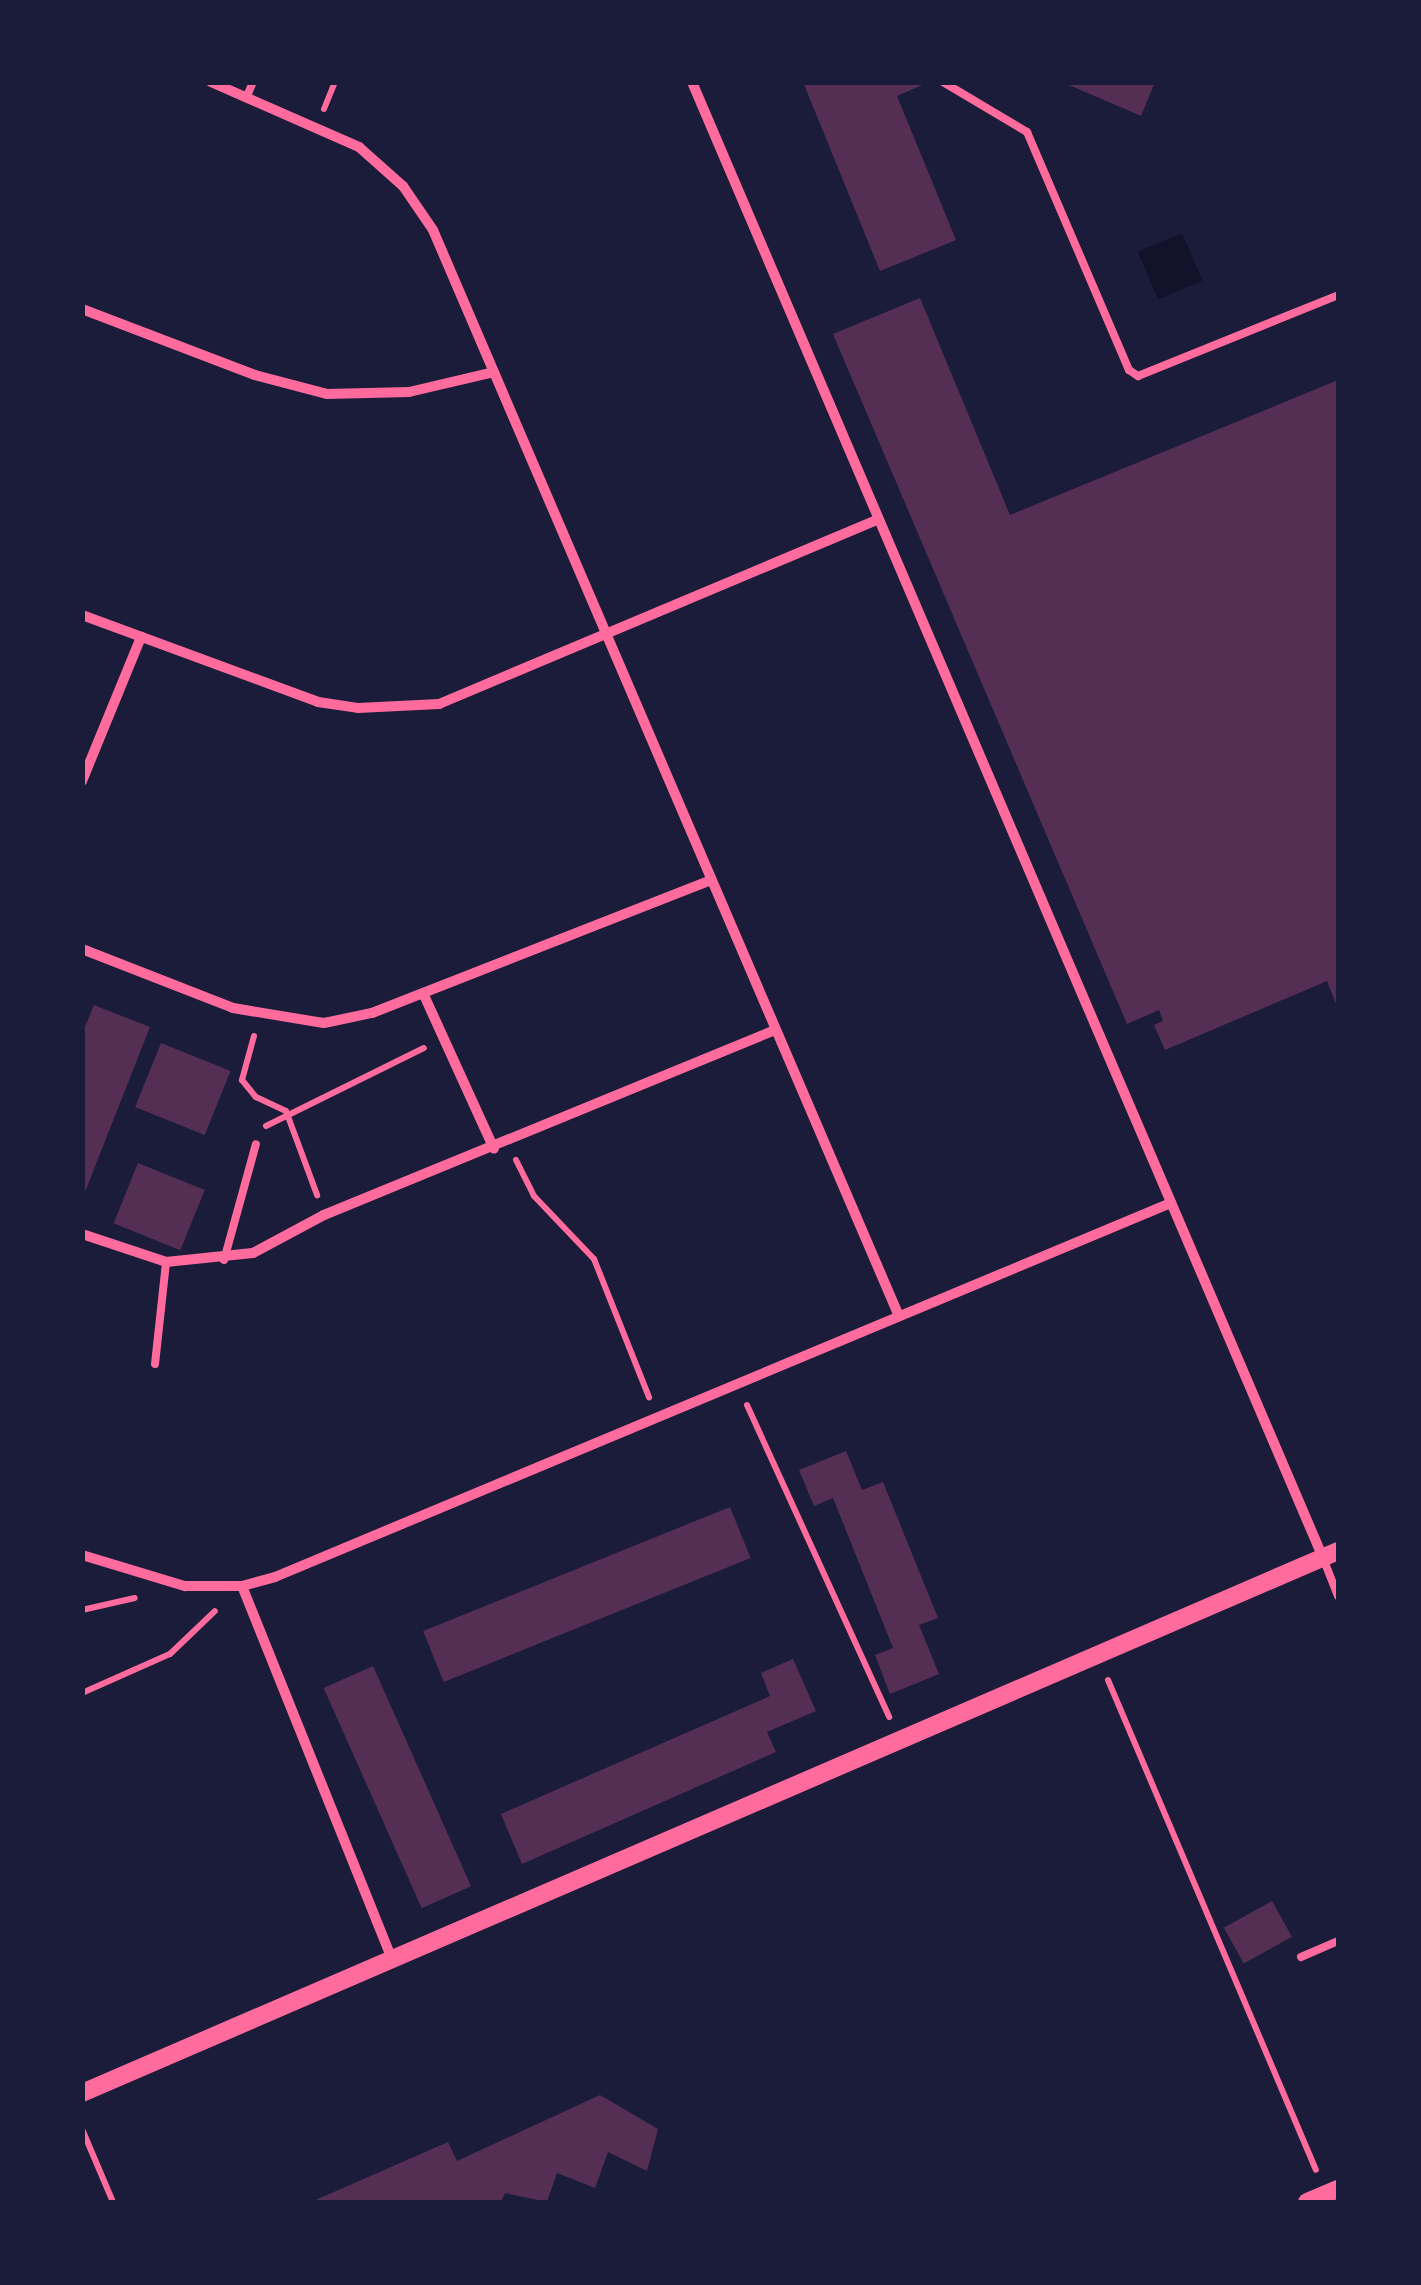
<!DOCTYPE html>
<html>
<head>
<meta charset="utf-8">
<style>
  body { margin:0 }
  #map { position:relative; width:1421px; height:2285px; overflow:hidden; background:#1b1b3a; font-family:"Varela Round",sans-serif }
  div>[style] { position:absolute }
  .water>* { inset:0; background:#12122b; transform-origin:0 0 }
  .building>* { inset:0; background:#542f53; transform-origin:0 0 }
  .path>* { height:6px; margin:-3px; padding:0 3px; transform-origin:3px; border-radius:3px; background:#ff6b9d }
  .service>* { height:8px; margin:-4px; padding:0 4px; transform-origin:4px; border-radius:4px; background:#ff6b9d }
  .minor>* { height:10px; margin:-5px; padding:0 5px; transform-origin:5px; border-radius:5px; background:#ff6b9d }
  .tertiary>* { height:18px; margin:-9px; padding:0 9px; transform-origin:9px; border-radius:9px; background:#ff6b9d }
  span { translate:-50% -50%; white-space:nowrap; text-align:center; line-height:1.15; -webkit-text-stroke:9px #1b1b3a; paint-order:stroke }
  .frame { position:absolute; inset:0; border:85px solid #1b1b3a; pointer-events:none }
</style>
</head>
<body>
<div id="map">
  <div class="water">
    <div style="left:1182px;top:233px;width:52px;height:48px;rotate:67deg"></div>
  </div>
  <div class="building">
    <div style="clip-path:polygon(803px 82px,929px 82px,897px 96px,956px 240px,880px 271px)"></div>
    <div style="clip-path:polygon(1062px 82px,1155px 82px,1141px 116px)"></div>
    <div style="clip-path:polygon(920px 298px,1010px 515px,1338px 380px,1338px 1009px,1327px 981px,1165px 1050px,1154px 1025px,1163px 1021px,1159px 1010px,1127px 1024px,833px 334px)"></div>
    <div style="clip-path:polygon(94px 1005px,150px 1027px,83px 1197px,82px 1034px)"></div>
    <div style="left:161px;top:1043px;width:75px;height:69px;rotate:22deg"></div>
    <div style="left:138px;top:1163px;width:72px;height:65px;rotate:22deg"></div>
    <div style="clip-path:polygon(846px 1451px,862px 1490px,883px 1482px,938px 1618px,919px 1625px,939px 1674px,890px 1694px,875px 1655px,893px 1648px,833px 1498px,814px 1506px,799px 1470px)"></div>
    <div style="left:730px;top:1507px;width:55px;height:331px;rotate:68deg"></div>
    <div style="clip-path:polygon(793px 1659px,816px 1711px,767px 1732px,776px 1752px,522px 1864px,501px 1814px,770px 1696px,761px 1673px)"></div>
    <div style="left:373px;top:1666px;width:241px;height:54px;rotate:66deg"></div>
    <div style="left:1272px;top:1901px;width:41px;height:55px;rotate:61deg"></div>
    <div style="clip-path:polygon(600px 2095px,658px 2129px,647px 2171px,608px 2152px,595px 2188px,557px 2173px,547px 2202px,505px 2193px,501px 2202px,311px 2202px,448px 2142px,457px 2161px)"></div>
  </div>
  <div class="path">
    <div style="left:324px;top:109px;width:29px;rotate:-68deg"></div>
    <div style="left:254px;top:1036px;width:46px;rotate:105.3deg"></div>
    <div style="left:242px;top:1080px;width:22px;rotate:51deg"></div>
    <div style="left:256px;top:1097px;width:33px;rotate:25deg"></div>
    <div style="left:286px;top:1111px;width:90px;rotate:69.7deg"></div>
    <div style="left:266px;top:1126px;width:176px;rotate:-26.3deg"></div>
    <div style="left:516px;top:1160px;width:40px;rotate:63.4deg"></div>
    <div style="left:534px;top:1196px;width:87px;rotate:46.4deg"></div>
    <div style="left:594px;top:1259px;width:149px;rotate:68.3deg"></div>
    <div style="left:747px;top:1405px;width:343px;rotate:65.5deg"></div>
    <div style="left:82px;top:1610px;width:54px;rotate:-12.8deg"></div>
    <div style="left:1108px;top:1680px;width:532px;rotate:67deg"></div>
    <div style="left:82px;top:1693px;width:96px;rotate:-23.9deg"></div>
    <div style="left:170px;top:1654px;width:62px;rotate:-43.7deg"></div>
    <div style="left:82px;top:2129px;width:79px;rotate:67deg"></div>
  </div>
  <div class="service">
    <div style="left:943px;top:82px;width:98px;rotate:30.8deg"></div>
    <div style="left:1027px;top:132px;width:259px;rotate:66.8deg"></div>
    <div style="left:1129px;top:370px;width:11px;rotate:34deg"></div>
    <div style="left:1138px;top:376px;width:216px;rotate:-22deg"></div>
    <div style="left:247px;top:96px;width:15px;rotate:-67deg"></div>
    <div style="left:224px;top:1260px;width:120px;rotate:-74.6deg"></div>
    <div style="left:155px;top:1364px;width:103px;rotate:-83.8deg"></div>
    <div style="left:1323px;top:1558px;width:41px;rotate:68.5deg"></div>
    <div style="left:1301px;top:1957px;width:40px;rotate:-23.4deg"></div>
  </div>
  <div class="minor">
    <div style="left:211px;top:82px;width:162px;rotate:23.7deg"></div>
    <div style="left:359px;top:147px;width:59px;rotate:41.6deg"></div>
    <div style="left:403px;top:186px;width:53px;rotate:55.7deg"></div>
    <div style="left:433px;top:230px;width:1182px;rotate:66.78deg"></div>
    <div style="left:692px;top:82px;width:1605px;rotate:66.85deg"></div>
    <div style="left:82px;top:309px;width:185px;rotate:20.9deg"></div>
    <div style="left:255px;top:375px;width:74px;rotate:14.8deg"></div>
    <div style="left:327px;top:394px;width:82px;rotate:-1.4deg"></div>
    <div style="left:409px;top:392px;width:87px;rotate:-13.2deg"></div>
    <div style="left:82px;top:615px;width:252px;rotate:20.2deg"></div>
    <div style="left:318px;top:702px;width:40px;rotate:8.5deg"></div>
    <div style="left:358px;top:708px;width:81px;rotate:-2.8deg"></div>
    <div style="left:439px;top:704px;width:477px;rotate:-22.8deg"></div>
    <div style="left:82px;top:781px;width:156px;rotate:-67.7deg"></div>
    <div style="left:82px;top:949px;width:162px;rotate:21.3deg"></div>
    <div style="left:233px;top:1008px;width:92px;rotate:9.4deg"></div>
    <div style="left:324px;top:1023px;width:49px;rotate:-11.8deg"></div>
    <div style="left:372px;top:1013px;width:364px;rotate:-21.4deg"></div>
    <div style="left:423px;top:993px;width:171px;rotate:65.5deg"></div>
    <div style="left:82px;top:1234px;width:89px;rotate:18.4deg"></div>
    <div style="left:166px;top:1262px;width:87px;rotate:-5.9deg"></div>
    <div style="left:253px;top:1253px;width:81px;rotate:-28.2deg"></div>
    <div style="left:324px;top:1215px;width:487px;rotate:-22.3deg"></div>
    <div style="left:82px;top:1555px;width:108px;rotate:16.8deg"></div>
    <div style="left:185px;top:1586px;width:57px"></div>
    <div style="left:242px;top:1586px;width:34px;rotate:-15deg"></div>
    <div style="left:275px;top:1577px;width:971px;rotate:-22.66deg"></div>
    <div style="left:242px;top:1586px;width:402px;rotate:68.1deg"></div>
  </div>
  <div class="tertiary">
    <div style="left:82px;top:2093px;width:1368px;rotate:-23.34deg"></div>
    <div style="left:1307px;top:2202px;width:34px;rotate:-23deg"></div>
  </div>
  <div class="frame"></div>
</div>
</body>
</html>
